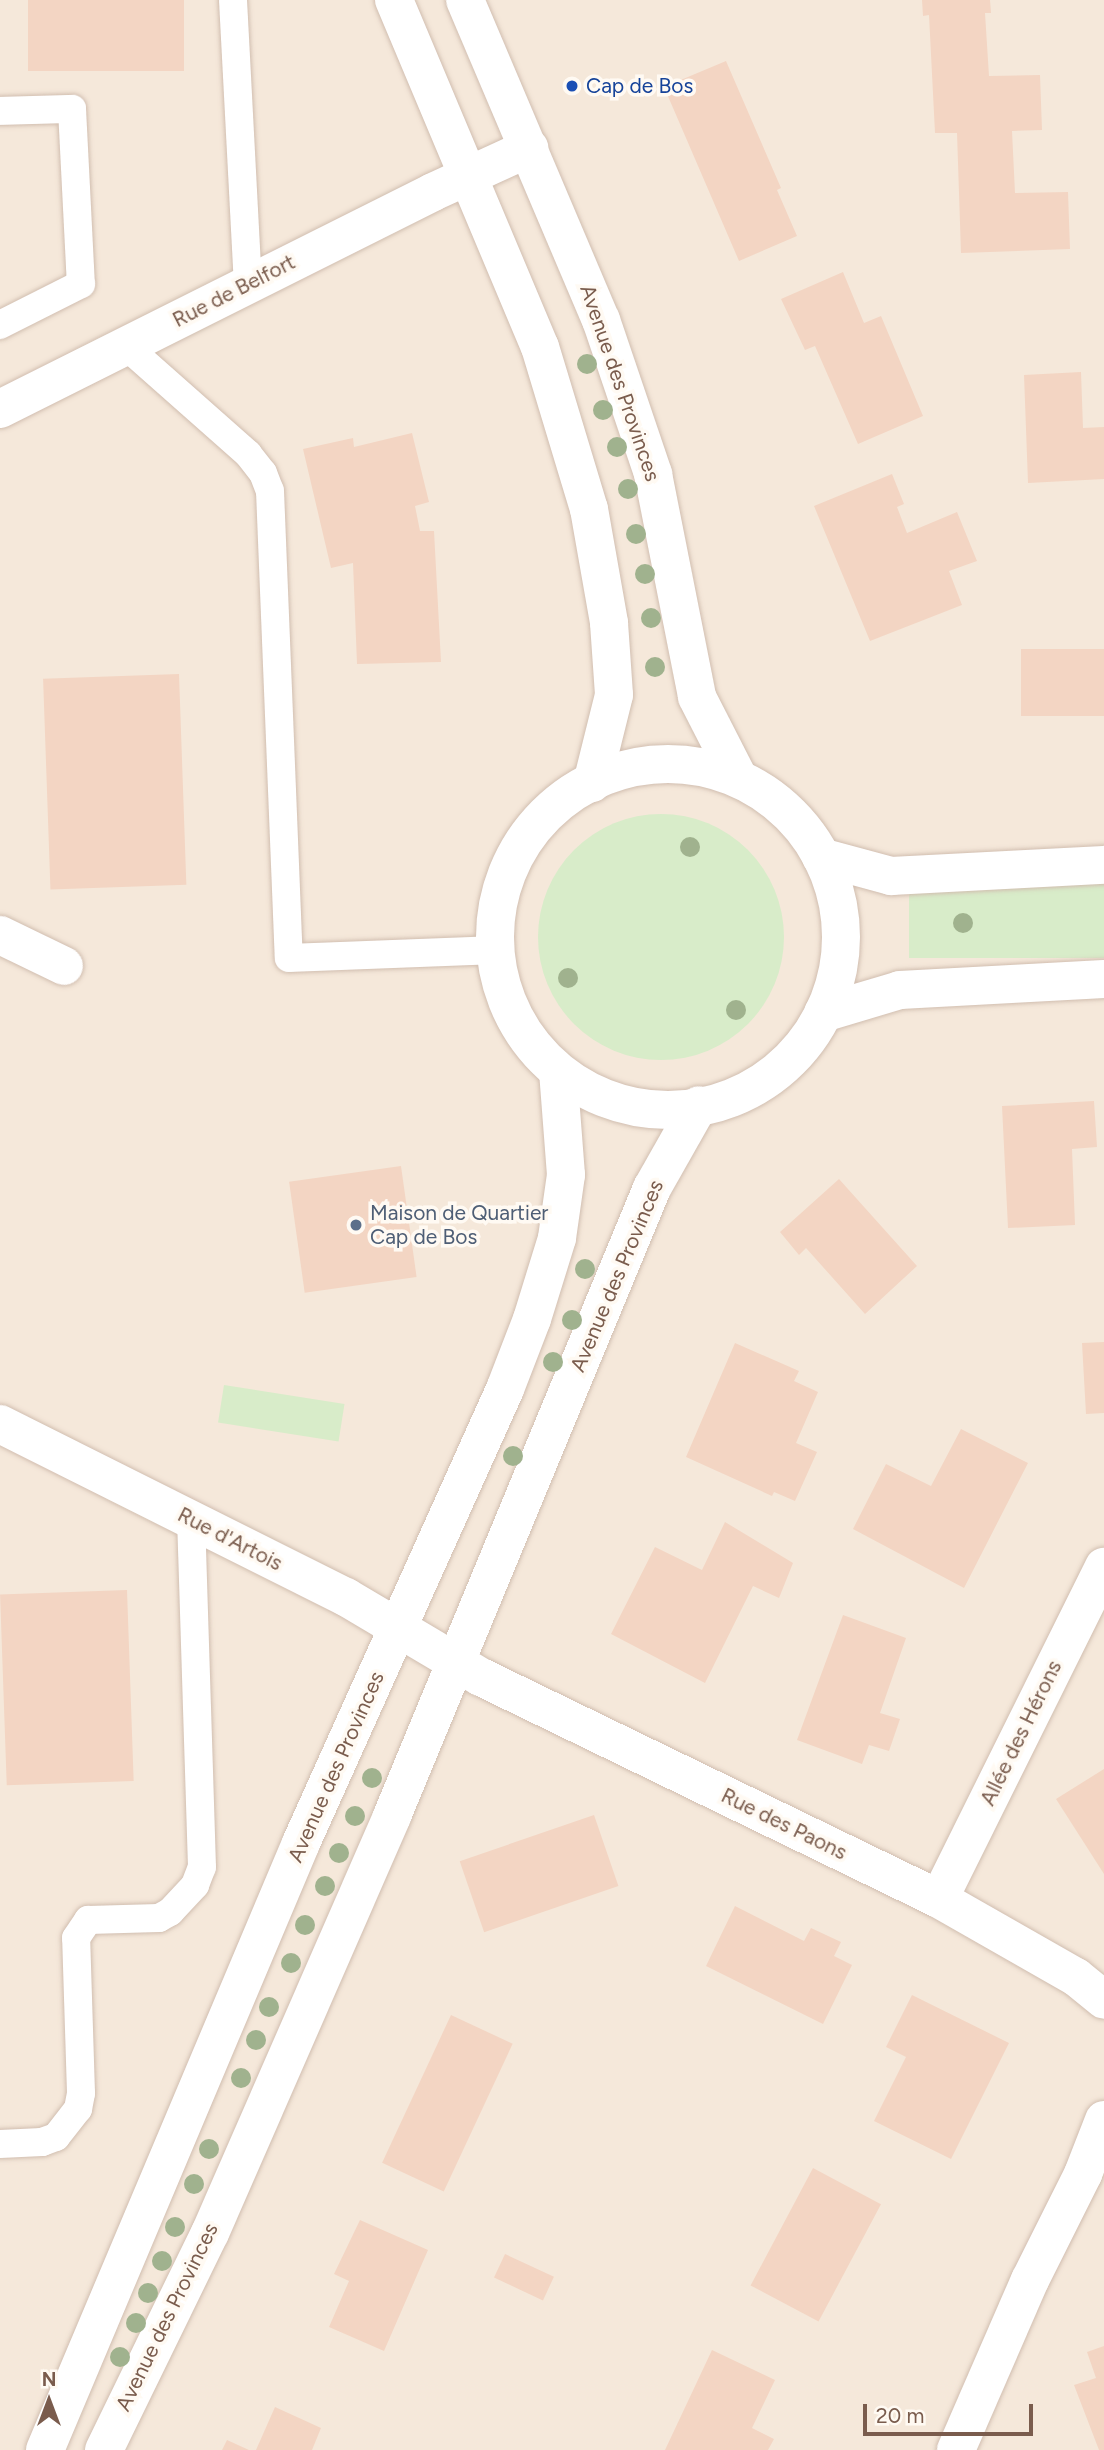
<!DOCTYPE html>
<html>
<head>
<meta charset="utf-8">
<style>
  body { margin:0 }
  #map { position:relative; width:1104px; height:2450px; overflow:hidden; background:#fdf6ec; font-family:Figtree,sans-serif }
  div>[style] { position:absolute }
  .residential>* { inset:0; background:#f5e8da; transform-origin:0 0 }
  .green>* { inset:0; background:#d8ecc9; transform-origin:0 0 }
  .round { border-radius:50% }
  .building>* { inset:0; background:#f3d5c3; transform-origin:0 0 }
  .roads { filter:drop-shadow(0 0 2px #d1beb0) drop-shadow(0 0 2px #d1beb0) }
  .service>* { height:28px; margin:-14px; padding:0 14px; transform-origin:14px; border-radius:14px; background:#fff }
  .pedestrian>* { height:38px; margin:-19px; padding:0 19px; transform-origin:19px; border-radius:19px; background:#fff }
  .minor>* { height:38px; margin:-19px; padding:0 19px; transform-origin:19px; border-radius:19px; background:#fff }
  .tertiary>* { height:38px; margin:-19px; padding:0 19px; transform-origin:19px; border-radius:19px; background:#fff }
  .tertiary>.ring { margin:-19px; padding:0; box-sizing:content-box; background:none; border:38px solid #fff; border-radius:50% }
  .trees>* { width:20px; height:20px; margin:-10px; border-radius:50%; background:#a0b28e }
  .dots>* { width:19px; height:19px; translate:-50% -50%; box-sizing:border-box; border:4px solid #fffaf3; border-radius:50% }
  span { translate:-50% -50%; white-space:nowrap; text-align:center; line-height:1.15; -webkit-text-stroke:7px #fffaf3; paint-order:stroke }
  .transit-label { font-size:21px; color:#164399 }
  .left { translate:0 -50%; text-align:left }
  .street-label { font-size:21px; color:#7a5c4d }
  .service-label { font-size:21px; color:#4e5e75 }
  .north { position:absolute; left:14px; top:2366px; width:70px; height:70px; -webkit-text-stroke:5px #fffaf3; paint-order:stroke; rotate:0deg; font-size:19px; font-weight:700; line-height:28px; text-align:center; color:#7a5c4d }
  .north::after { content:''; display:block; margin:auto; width:24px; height:32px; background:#7a5c4d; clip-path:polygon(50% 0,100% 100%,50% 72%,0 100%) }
  .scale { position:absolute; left:863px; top:2404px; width:170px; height:32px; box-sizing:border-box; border:4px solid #7a5c4d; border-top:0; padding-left:9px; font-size:21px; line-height:24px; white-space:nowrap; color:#7a5c4d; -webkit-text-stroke:5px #fffaf3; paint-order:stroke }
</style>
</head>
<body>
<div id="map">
  <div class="residential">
    <div style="left:0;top:0;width:1104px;height:2450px"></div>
  </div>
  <div class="green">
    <div class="round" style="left:538px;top:814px;width:246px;height:246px"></div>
    <div style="left:1104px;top:884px;width:74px;height:195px;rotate:90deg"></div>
    <div style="left:224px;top:1385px;width:122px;height:38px;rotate:9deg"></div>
  </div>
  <div class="building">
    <div style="left:28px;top:0;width:156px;height:71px"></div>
    <div style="clip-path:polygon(922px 0,990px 0,991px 13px,985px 13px,989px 76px,1040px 75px,1042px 130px,1012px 131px,1015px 193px,1068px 192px,1070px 249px,961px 253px,957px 133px,935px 133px,929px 15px,923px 16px)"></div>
    <div style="clip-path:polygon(726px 61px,781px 188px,777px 190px,797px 236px,739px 261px,664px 87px)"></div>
    <div style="clip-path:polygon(843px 272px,864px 323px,881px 316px,923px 416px,858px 444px,815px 346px,805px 350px,781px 299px)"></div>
    <div style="clip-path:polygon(1081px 372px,1083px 428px,1104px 427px,1104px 479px,1028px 483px,1024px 375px)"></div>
    <div style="clip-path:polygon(412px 433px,429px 502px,415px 506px,420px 531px,434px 531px,441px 662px,357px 664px,353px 563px,331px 568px,303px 449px,353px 438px,354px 447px)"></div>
    <div style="clip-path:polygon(892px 474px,904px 504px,897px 507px,907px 533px,957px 512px,977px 561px,949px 571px,962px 605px,870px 641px,814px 506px)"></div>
    <div style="left:1104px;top:649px;width:67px;height:83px;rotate:90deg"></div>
    <div style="left:179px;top:674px;width:211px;height:136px;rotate:88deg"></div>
    <div style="clip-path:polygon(1094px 1101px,1097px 1147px,1072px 1149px,1075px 1225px,1008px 1228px,1002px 1106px)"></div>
    <div style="left:401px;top:1166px;width:112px;height:113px;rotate:82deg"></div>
    <div style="clip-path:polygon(839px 1179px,917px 1266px,865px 1314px,806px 1248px,799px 1255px,780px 1232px)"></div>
    <div style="clip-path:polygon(1104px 1342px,1104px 1413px,1086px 1414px,1082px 1343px)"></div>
    <div style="clip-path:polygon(735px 1343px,799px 1371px,794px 1381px,818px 1392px,796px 1443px,817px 1452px,795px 1501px,774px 1492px,772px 1496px,686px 1457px)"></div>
    <div style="clip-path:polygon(961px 1429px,1028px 1463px,964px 1588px,853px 1529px,886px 1464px,931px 1486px)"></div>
    <div style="clip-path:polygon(725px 1522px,793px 1563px,779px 1598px,753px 1586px,705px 1683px,611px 1634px,655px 1547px,702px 1570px)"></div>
    <div style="left:127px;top:1590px;width:191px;height:127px;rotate:88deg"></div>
    <div style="clip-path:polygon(843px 1615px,906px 1638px,880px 1713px,900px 1719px,889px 1751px,869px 1745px,862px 1764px,797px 1740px)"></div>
    <div style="clip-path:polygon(1104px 1769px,1104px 1874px,1056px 1799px)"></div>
    <div style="left:594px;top:1815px;width:75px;height:142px;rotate:71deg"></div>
    <div style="clip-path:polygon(735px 1906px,804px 1941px,811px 1928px,841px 1942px,834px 1956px,852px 1965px,823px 2024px,706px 1966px)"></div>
    <div style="clip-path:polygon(912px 1995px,1009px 2043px,951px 2159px,874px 2121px,906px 2057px,886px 2047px)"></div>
    <div style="left:451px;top:2015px;width:68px;height:163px;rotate:25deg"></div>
    <div style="left:813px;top:2168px;width:77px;height:133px;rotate:28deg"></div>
    <div style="clip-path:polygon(360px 2220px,428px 2250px,384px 2351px,329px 2327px,349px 2281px,334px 2274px)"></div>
    <div style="left:505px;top:2254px;width:54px;height:26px;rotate:25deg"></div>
    <div style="clip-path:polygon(1104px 2346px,1104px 2450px,1099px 2450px,1074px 2385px,1096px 2378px,1087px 2352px)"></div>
    <div style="clip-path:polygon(712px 2350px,775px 2380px,752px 2428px,774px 2439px,768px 2450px,665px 2450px)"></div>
    <div style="clip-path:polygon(275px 2407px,321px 2428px,312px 2450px,256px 2450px)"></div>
    <div style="clip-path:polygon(227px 2440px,249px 2450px,222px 2450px)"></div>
  </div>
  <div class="roads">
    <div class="service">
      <div style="left:233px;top:0;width:284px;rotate:87deg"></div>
      <div style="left:0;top:111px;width:72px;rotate:-1.6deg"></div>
      <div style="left:72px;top:109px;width:175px;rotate:87.1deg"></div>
      <div style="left:81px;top:284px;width:91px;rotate:153.2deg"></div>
      <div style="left:126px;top:346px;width:163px;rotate:41.5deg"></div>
      <div style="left:248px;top:454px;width:24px;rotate:52deg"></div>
      <div style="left:263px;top:473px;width:19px;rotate:69deg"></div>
      <div style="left:270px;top:491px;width:467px;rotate:87.7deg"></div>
      <div style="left:289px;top:958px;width:208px;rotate:-2.2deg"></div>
      <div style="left:0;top:2144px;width:42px;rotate:-2.7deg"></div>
      <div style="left:42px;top:2142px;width:15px;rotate:-20deg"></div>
      <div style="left:56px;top:2137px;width:36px;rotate:-52deg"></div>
      <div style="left:78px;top:2109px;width:16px;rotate:-79deg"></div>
      <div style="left:81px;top:2093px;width:155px;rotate:-91.8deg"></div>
      <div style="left:76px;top:1938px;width:22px;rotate:-56deg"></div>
      <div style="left:88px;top:1920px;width:71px;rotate:-1.6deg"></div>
      <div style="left:159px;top:1918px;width:13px;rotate:-29deg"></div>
      <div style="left:170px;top:1912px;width:37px;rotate:-47deg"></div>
      <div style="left:195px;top:1885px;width:19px;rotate:-69deg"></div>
      <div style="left:202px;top:1867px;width:348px;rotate:-91.8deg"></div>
    </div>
    <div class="pedestrian">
      <div style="left:0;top:935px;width:71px;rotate:25.8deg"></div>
    </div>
    <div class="minor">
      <div style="left:0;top:409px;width:484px;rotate:-26.6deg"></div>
      <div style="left:433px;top:192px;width:106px;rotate:-24.6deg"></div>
      <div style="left:0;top:1424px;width:387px;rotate:26.6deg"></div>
      <div style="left:346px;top:1597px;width:157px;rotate:30.7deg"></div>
      <div style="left:481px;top:1677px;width:509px;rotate:25.86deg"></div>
      <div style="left:939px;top:1899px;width:158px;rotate:29.7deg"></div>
      <div style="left:1076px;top:1977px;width:36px;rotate:39deg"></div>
      <div style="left:939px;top:1899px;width:371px;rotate:-63.6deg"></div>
      <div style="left:956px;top:2450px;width:185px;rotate:-66.5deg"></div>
      <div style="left:1030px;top:2280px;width:119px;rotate:-63.4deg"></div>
      <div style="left:1083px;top:2174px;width:58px;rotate:-68.7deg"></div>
    </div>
    <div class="tertiary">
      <div style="left:394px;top:0;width:376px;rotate:67.2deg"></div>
      <div style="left:540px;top:347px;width:169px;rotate:73.2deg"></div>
      <div style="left:589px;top:509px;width:116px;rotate:80deg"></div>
      <div style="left:609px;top:623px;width:72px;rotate:86deg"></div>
      <div style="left:614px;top:695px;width:91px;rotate:104deg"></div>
      <div style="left:465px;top:0;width:348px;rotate:67deg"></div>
      <div style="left:601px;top:320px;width:163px;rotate:71.3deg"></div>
      <div style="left:653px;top:474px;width:227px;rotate:78.8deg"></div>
      <div style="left:697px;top:697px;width:90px;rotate:62.9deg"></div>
      <div class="ring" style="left:495px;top:764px;width:308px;height:308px"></div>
      <div style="left:821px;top:857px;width:73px;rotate:15.2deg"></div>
      <div style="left:891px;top:876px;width:213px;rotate:-3deg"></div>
      <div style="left:823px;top:1013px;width:80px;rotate:-16.6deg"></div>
      <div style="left:900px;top:990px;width:204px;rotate:-3.1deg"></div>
      <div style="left:45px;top:2450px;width:659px;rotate:-67.13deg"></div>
      <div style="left:301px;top:1843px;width:498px;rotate:-65.8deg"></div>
      <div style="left:505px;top:1389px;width:75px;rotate:-68.9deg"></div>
      <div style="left:532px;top:1319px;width:85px;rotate:-72.8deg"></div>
      <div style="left:557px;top:1238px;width:64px;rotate:-81.9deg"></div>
      <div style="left:566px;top:1175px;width:103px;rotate:-94.4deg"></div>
      <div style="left:104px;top:2450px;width:242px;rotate:-64deg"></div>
      <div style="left:210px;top:2233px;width:455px;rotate:-66.4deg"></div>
      <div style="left:392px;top:1816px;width:680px;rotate:-67.51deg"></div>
      <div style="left:652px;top:1188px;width:95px;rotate:-60.5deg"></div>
    </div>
  </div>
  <div class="trees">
    <div style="left:587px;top:364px"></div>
    <div style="left:603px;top:410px"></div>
    <div style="left:617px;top:447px"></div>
    <div style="left:628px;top:489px"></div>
    <div style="left:636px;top:534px"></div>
    <div style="left:645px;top:574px"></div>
    <div style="left:651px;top:618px"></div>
    <div style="left:655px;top:667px"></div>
    <div style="left:690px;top:847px"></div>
    <div style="left:963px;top:923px"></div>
    <div style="left:568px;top:978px"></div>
    <div style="left:736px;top:1010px"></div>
    <div style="left:585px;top:1269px"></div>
    <div style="left:572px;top:1320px"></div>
    <div style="left:553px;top:1362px"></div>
    <div style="left:513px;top:1456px"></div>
    <div style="left:372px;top:1778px"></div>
    <div style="left:355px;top:1816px"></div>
    <div style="left:339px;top:1853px"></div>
    <div style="left:325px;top:1886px"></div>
    <div style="left:305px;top:1925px"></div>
    <div style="left:291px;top:1963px"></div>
    <div style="left:269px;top:2007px"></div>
    <div style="left:256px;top:2040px"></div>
    <div style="left:241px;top:2078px"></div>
    <div style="left:209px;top:2149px"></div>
    <div style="left:194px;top:2184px"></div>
    <div style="left:175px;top:2227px"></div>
    <div style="left:162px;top:2261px"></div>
    <div style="left:148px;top:2293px"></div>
    <div style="left:136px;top:2323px"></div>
    <div style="left:120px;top:2357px"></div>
  </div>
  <div class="dots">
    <div style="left:572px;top:86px;background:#1a4fb4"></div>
    <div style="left:356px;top:1225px;background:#5c6f8a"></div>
  </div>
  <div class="transit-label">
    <span class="left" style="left:586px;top:86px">Cap de Bos</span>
  </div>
  <div class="street-label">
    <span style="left:234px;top:291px;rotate:-27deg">Rue de Belfort</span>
    <span style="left:620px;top:383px;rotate:71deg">Avenue des Provinces</span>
    <span style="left:617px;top:1276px;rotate:-67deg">Avenue des Provinces</span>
    <span style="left:230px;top:1539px;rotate:27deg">Rue d'Artois</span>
    <span style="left:1021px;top:1733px;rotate:-64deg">Allée des Hérons</span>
    <span style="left:336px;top:1767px;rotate:-66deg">Avenue des Provinces</span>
    <span style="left:784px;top:1824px;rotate:26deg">Rue des Paons</span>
    <span style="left:167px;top:2317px;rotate:-64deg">Avenue des Provinces</span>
  </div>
  <div class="service-label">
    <span class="left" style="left:370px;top:1225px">Maison de Quartier<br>Cap de Bos</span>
  </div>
  <div class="north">N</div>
  <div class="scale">20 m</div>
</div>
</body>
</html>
